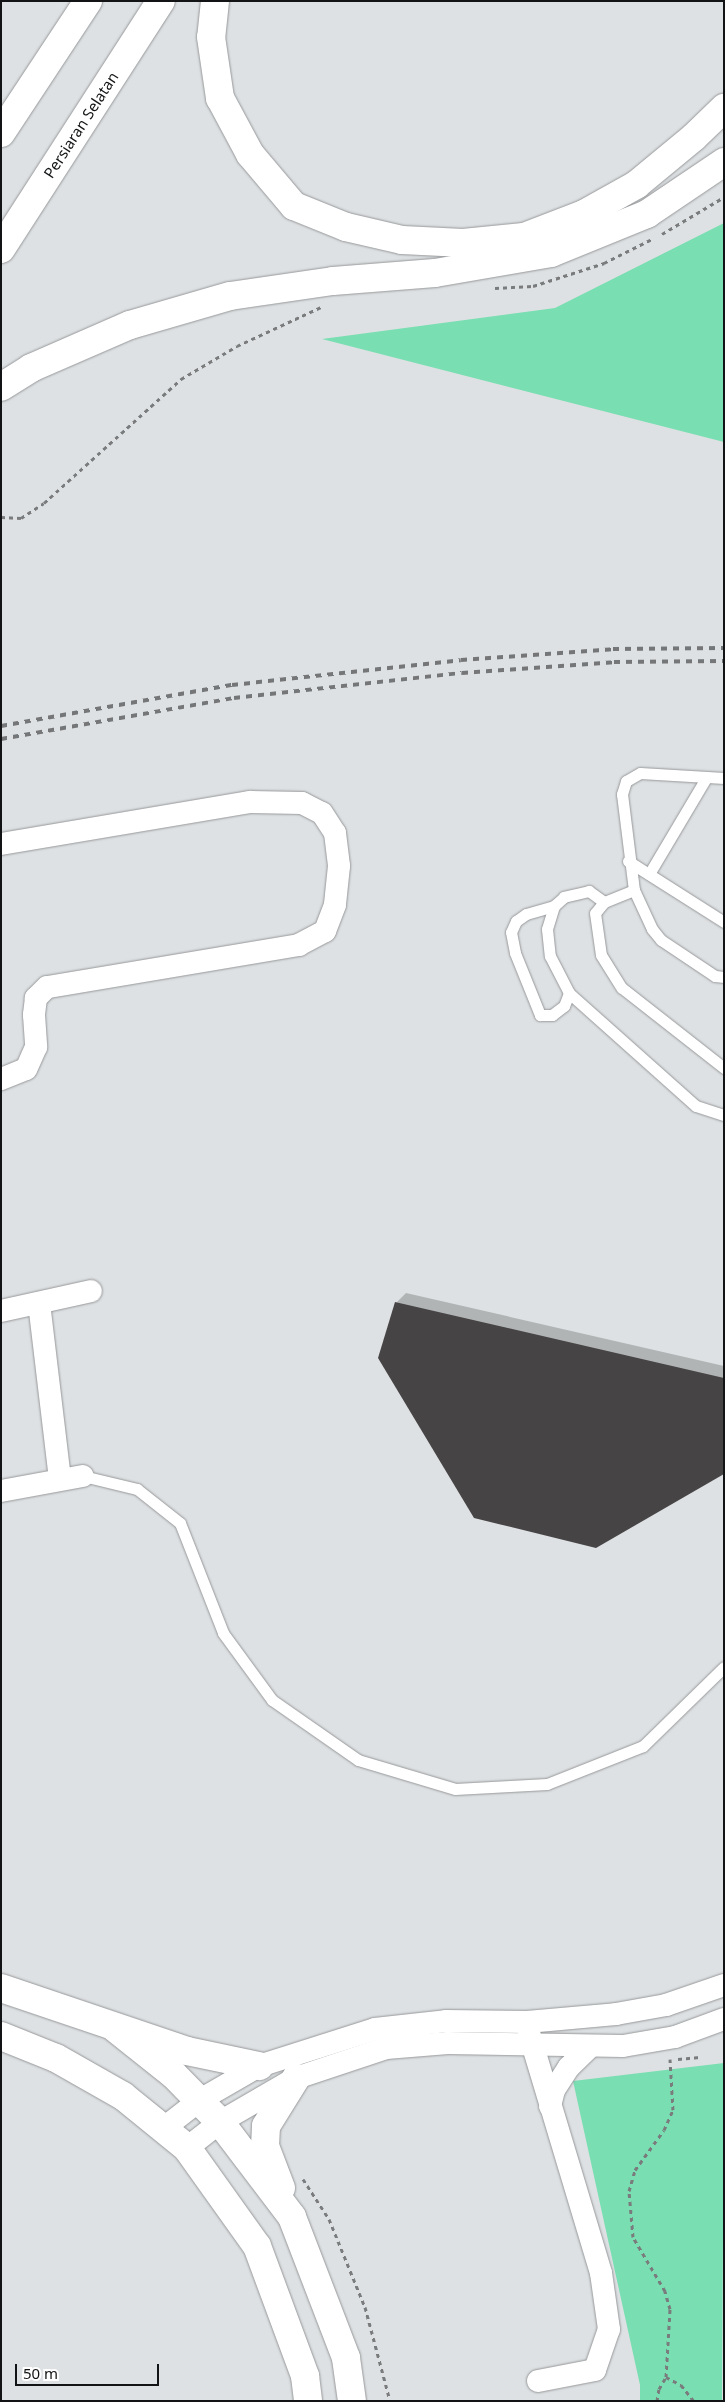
<!DOCTYPE html>
<html>
<head>
<meta charset="utf-8">
<style>
  body { margin:0 }
  #map { position:relative; width:725px; height:2402px; overflow:hidden; background:#dee1e3; font-family:"Noto Sans",sans-serif }
  div>[style] { position:absolute }
  .green>* { inset:0; background:#79deb1 }
  .shadow>* { inset:0; background:#0003 }
  .building>* { inset:0; background:#474445 }
  .path>* { height:3px; margin-top:-1.5px; transform-origin:0; background:repeating-linear-gradient(90deg,#797b7c 0 4px,transparent 0 8px) }
  .roads { filter:drop-shadow(0 0 1px #96989a) drop-shadow(0 0 1px #96989a) }
  .lane>* { height:11px; margin:-5.5px; padding:0 5.5px; transform-origin:5.5px; border-radius:5.5px; background:#fff }
  .street>* { height:22px; margin:-11px; padding:0 11px; transform-origin:11px; border-radius:11px; background:#fff }
  .secondary>* { height:28px; margin:-14px; padding:0 14px; transform-origin:14px; border-radius:14px; background:#fff }
  .primary>* { height:28px; margin:-14px; padding:0 14px; transform-origin:14px; border-radius:14px; background:#fff }
  .highway>* { height:28px; margin:-14px; padding:0 14px; transform-origin:14px; border-radius:14px; background:#fff }
  .rail>* { height:4px; margin-top:-2px; transform-origin:0; background:repeating-linear-gradient(90deg,#747678 0 6px,transparent 0 12px) }
  span { translate:-50% -50%; white-space:nowrap; text-align:center; line-height:1.15; -webkit-text-stroke:5px #fff; paint-order:stroke }
  .street-label { font-size:15px; color:#121314 }
  .frame { position:absolute; inset:0; border:2px solid #121314; pointer-events:none }
  .scale { position:absolute; left:15px; top:2364px; width:144px; height:22px; box-sizing:border-box; border:2px solid #121314; border-top:0; padding-left:6px; font-size:15px; line-height:18px; white-space:nowrap; color:#121314; -webkit-text-stroke:4px #fff; paint-order:stroke }
</style>
</head>
<body>
<div id="map">
  <div class="green">
    <div style="clip-path:polygon(724px 223px,724px 442px,322px 339px,555px 308px)"></div>
    <div style="clip-path:polygon(724px 2063px,722px 2401px,640px 2401px,640px 2385px,573px 2081px)"></div>
  </div>
  <div class="shadow">
    <div style="clip-path:polygon(406px 1293px,724px 1366px,724px 1472px,379px 1358px,397px 1302px)"></div>
  </div>
  <div class="building">
    <div style="clip-path:polygon(395px 1302px,724px 1378px,724px 1474px,596px 1548px,474px 1518px,378px 1358px)"></div>
  </div>
  <div class="path">
    <div style="left:662px;top:234px;width:72px;rotate:-30.8deg"></div>
    <div style="left:495px;top:288px;width:38px;rotate:-3deg"></div>
    <div style="left:533px;top:286px;width:75px;rotate:-17.9deg"></div>
    <div style="left:604px;top:263px;width:54px;rotate:-26.6deg"></div>
    <div style="left:1px;top:517px;width:20px;rotate:3deg"></div>
    <div style="left:21px;top:518px;width:27px;rotate:-33deg"></div>
    <div style="left:44px;top:503px;width:185px;rotate:-42.1deg"></div>
    <div style="left:181px;top:379px;width:65px;rotate:-30.5deg"></div>
    <div style="left:237px;top:346px;width:93px;rotate:-24.9deg"></div>
    <div style="left:678px;top:2059px;width:22px;rotate:-5deg"></div>
    <div style="left:303px;top:2179px;width:48px;rotate:57deg"></div>
    <div style="left:329px;top:2219px;width:95px;rotate:67.8deg"></div>
    <div style="left:365px;top:2307px;width:97px;rotate:75.1deg"></div>
    <div style="left:666px;top:2377px;width:17px;rotate:28deg"></div>
    <div style="left:681px;top:2385px;width:21px;rotate:51deg"></div>
    <div style="left:657px;top:2401px;width:12px;rotate:-81deg"></div>
    <div style="left:659px;top:2389px;width:14px;rotate:-60deg"></div>
    <div style="left:666px;top:2377px;width:68px;rotate:-86.6deg"></div>
    <div style="left:670px;top:2309px;width:19px;rotate:-106deg"></div>
    <div style="left:665px;top:2291px;width:63px;rotate:-120.7deg"></div>
    <div style="left:633px;top:2237px;width:46px;rotate:-95deg"></div>
    <div style="left:629px;top:2191px;width:22px;rotate:-74deg"></div>
    <div style="left:635px;top:2170px;width:49px;rotate:-54.1deg"></div>
    <div style="left:664px;top:2130px;width:22px;rotate:-66deg"></div>
    <div style="left:673px;top:2110px;width:51px;rotate:-93.4deg"></div>
  </div>
  <div class="roads">
    <div class="lane">
      <div style="left:724px;top:778px;width:84px;rotate:-176.6deg"></div>
      <div style="left:640px;top:773px;width:16px;rotate:150deg"></div>
      <div style="left:626px;top:781px;width:14px;rotate:107deg"></div>
      <div style="left:622px;top:794px;width:97px;rotate:82.9deg"></div>
      <div style="left:634px;top:890px;width:43px;rotate:65.2deg"></div>
      <div style="left:652px;top:929px;width:14px;rotate:51deg"></div>
      <div style="left:661px;top:940px;width:65px;rotate:33.7deg"></div>
      <div style="left:715px;top:976px;width:9px;rotate:6deg"></div>
      <div style="left:628px;top:861px;width:114px;rotate:32.4deg"></div>
      <div style="left:649px;top:874px;width:112px;rotate:-59.3deg"></div>
      <div style="left:634px;top:890px;width:32px;rotate:158deg"></div>
      <div style="left:604px;top:902px;width:14px;rotate:129deg"></div>
      <div style="left:595px;top:913px;width:42px;rotate:81.9deg"></div>
      <div style="left:601px;top:955px;width:39px;rotate:58deg"></div>
      <div style="left:622px;top:988px;width:130px;rotate:38.1deg"></div>
      <div style="left:604px;top:902px;width:19px;rotate:-144deg"></div>
      <div style="left:589px;top:891px;width:26px;rotate:167deg"></div>
      <div style="left:564px;top:897px;width:13px;rotate:138deg"></div>
      <div style="left:554px;top:906px;width:24px;rotate:107deg"></div>
      <div style="left:547px;top:929px;width:27px;rotate:84deg"></div>
      <div style="left:550px;top:956px;width:42px;rotate:62.8deg"></div>
      <div style="left:569px;top:993px;width:170px;rotate:41.7deg"></div>
      <div style="left:696px;top:1106px;width:29px;rotate:18deg"></div>
      <div style="left:554px;top:906px;width:29px;rotate:164deg"></div>
      <div style="left:526px;top:914px;width:12px;rotate:145deg"></div>
      <div style="left:516px;top:921px;width:12px;rotate:114deg"></div>
      <div style="left:511px;top:932px;width:21px;rotate:79deg"></div>
      <div style="left:515px;top:953px;width:67px;rotate:68deg"></div>
      <div style="left:540px;top:1015px;width:12px"></div>
      <div style="left:552px;top:1015px;width:15px;rotate:-37deg"></div>
      <div style="left:564px;top:1006px;width:14px;rotate:-69deg"></div>
      <div style="left:83px;top:1476px;width:56px;rotate:13.5deg"></div>
      <div style="left:137px;top:1489px;width:55px;rotate:38.3deg"></div>
      <div style="left:180px;top:1523px;width:118px;rotate:68.6deg"></div>
      <div style="left:223px;top:1633px;width:83px;rotate:53.8deg"></div>
      <div style="left:272px;top:1700px;width:105px;rotate:34.9deg"></div>
      <div style="left:358px;top:1760px;width:101px;rotate:16.6deg"></div>
      <div style="left:455px;top:1789px;width:92px;rotate:-3.1deg"></div>
      <div style="left:547px;top:1784px;width:103px;rotate:-21.6deg"></div>
      <div style="left:643px;top:1746px;width:113px;rotate:-44.3deg"></div>
    </div>
    <div class="street">
      <div style="left:1px;top:844px;width:253px;rotate:-9.6deg"></div>
      <div style="left:250px;top:802px;width:52px;rotate:1.1deg"></div>
      <div style="left:302px;top:803px;width:22px;rotate:27deg"></div>
      <div style="left:322px;top:813px;width:24px;rotate:57deg"></div>
      <div style="left:335px;top:833px;width:33px;rotate:83deg"></div>
      <div style="left:339px;top:866px;width:39px;rotate:96deg"></div>
      <div style="left:335px;top:905px;width:28px;rotate:111deg"></div>
      <div style="left:325px;top:931px;width:30px;rotate:152deg"></div>
      <div style="left:299px;top:945px;width:255px;rotate:170.5deg"></div>
      <div style="left:47px;top:987px;width:16px;rotate:135deg"></div>
      <div style="left:36px;top:998px;width:17px;rotate:97deg"></div>
      <div style="left:34px;top:1015px;width:32px;rotate:86deg"></div>
      <div style="left:36px;top:1047px;width:24px;rotate:114deg"></div>
      <div style="left:26px;top:1069px;width:27px;rotate:158deg"></div>
      <div style="left:39px;top:1303px;width:176px;rotate:83.2deg"></div>
      <div style="left:1px;top:1311px;width:92px;rotate:-12.5deg"></div>
      <div style="left:1px;top:1491px;width:83px;rotate:-10.4deg"></div>
      <div style="left:529px;top:2033px;width:251px;rotate:73.3deg"></div>
      <div style="left:601px;top:2273px;width:57px;rotate:81.9deg"></div>
      <div style="left:609px;top:2329px;width:43px;rotate:108.9deg"></div>
      <div style="left:595px;top:2370px;width:58px;rotate:169.1deg"></div>
      <div style="left:550px;top:2106px;width:16px;rotate:-76deg"></div>
      <div style="left:554px;top:2090px;width:27px;rotate:-57deg"></div>
      <div style="left:569px;top:2067px;width:30px;rotate:-44deg"></div>
      <div style="left:164px;top:2128px;width:46px;rotate:-37.9deg"></div>
      <div style="left:200px;top:2100px;width:68px;rotate:-30deg"></div>
      <div style="left:259px;top:2066px;width:122px;rotate:-17.7deg"></div>
      <div style="left:375px;top:2029px;width:71px;rotate:-6.4deg"></div>
      <div style="left:446px;top:2021px;width:81px;rotate:0.7deg"></div>
      <div style="left:527px;top:2022px;width:89px;rotate:-5.1deg"></div>
      <div style="left:616px;top:2014px;width:51px;rotate:-10.2deg"></div>
      <div style="left:666px;top:2005px;width:61px;rotate:-19deg"></div>
      <div style="left:187px;top:2148px;width:42px;rotate:-38.2deg"></div>
      <div style="left:220px;top:2122px;width:88px;rotate:-30.1deg"></div>
      <div style="left:296px;top:2078px;width:95px;rotate:-18.4deg"></div>
      <div style="left:386px;top:2048px;width:62px;rotate:-4.6deg"></div>
      <div style="left:448px;top:2043px;width:175px;rotate:1deg"></div>
      <div style="left:623px;top:2046px;width:53px;rotate:-9.8deg"></div>
      <div style="left:675px;top:2037px;width:52px;rotate:-20.2deg"></div>
    </div>
    <div class="secondary">
      <div style="left:1px;top:1988px;width:196px;rotate:18.7deg"></div>
      <div style="left:187px;top:2051px;width:74px;rotate:11.8deg"></div>
      <div style="left:115px;top:2028px;width:75px;rotate:38.5deg"></div>
      <div style="left:174px;top:2075px;width:66px;rotate:45.6deg"></div>
      <div style="left:220px;top:2122px;width:119px;rotate:52.8deg"></div>
      <div style="left:292px;top:2217px;width:151px;rotate:69deg"></div>
      <div style="left:346px;top:2358px;width:43px;rotate:82.1deg"></div>
      <div style="left:1px;top:2036px;width:59px;rotate:21.8deg"></div>
      <div style="left:56px;top:2058px;width:77px;rotate:29.6deg"></div>
      <div style="left:123px;top:2096px;width:82px;rotate:39.1deg"></div>
      <div style="left:187px;top:2148px;width:120px;rotate:54.5deg"></div>
      <div style="left:257px;top:2246px;width:139px;rotate:69.7deg"></div>
      <div style="left:305px;top:2376px;width:25px;rotate:83deg"></div>
      <div style="left:281px;top:2188px;width:45px;rotate:-110.9deg"></div>
      <div style="left:265px;top:2146px;width:20px;rotate:-87deg"></div>
      <div style="left:266px;top:2126px;width:57px;rotate:-58deg"></div>
    </div>
    <div class="primary">
      <div style="left:1px;top:133px;width:158px;rotate:-56.6deg"></div>
      <div style="left:1px;top:249px;width:295px;rotate:-57.2deg"></div>
    </div>
    <div class="highway">
      <div style="left:215px;top:1px;width:36px;rotate:96deg"></div>
      <div style="left:211px;top:37px;width:62px;rotate:81.6deg"></div>
      <div style="left:220px;top:98px;width:64px;rotate:61.8deg"></div>
      <div style="left:250px;top:154px;width:68px;rotate:49.8deg"></div>
      <div style="left:294px;top:206px;width:56px;rotate:22deg"></div>
      <div style="left:346px;top:227px;width:57px;rotate:13.1deg"></div>
      <div style="left:402px;top:240px;width:61px;rotate:2.8deg"></div>
      <div style="left:463px;top:243px;width:61px;rotate:-5.6deg"></div>
      <div style="left:524px;top:237px;width:64px;rotate:-21deg"></div>
      <div style="left:584px;top:214px;width:60px;rotate:-29.1deg"></div>
      <div style="left:636px;top:185px;width:75px;rotate:-39.6deg"></div>
      <div style="left:694px;top:137px;width:42px;rotate:-44deg"></div>
      <div style="left:1px;top:387px;width:36px;rotate:-32deg"></div>
      <div style="left:31px;top:368px;width:108px;rotate:-23.5deg"></div>
      <div style="left:130px;top:325px;width:104px;rotate:-16.2deg"></div>
      <div style="left:230px;top:296px;width:104px;rotate:-8.3deg"></div>
      <div style="left:333px;top:281px;width:102px;rotate:-4.5deg"></div>
      <div style="left:435px;top:273px;width:118px;rotate:-9.8deg"></div>
      <div style="left:551px;top:253px;width:104px;rotate:-22.1deg"></div>
      <div style="left:647px;top:214px;width:93px;rotate:-34deg"></div>
    </div>
  </div>
  <div class="rail">
    <div style="left:1px;top:726px;width:235px;rotate:-10.1deg"></div>
    <div style="left:232px;top:685px;width:230px;rotate:-6.2deg"></div>
    <div style="left:461px;top:660px;width:152px;rotate:-4.1deg"></div>
    <div style="left:613px;top:649px;width:111px;rotate:-0.5deg"></div>
    <div style="left:1px;top:739px;width:237px;rotate:-10deg"></div>
    <div style="left:234px;top:698px;width:229px;rotate:-6.3deg"></div>
    <div style="left:462px;top:673px;width:152px;rotate:-4.1deg"></div>
    <div style="left:614px;top:662px;width:110px;rotate:-0.5deg"></div>
  </div>
  <div class="street-label">
    <span style="left:81px;top:125px;rotate:-57deg">Persiaran Selatan</span>
  </div>
  <div class="frame"></div>
  <div class="scale">50 m</div>
</div>
</body>
</html>
